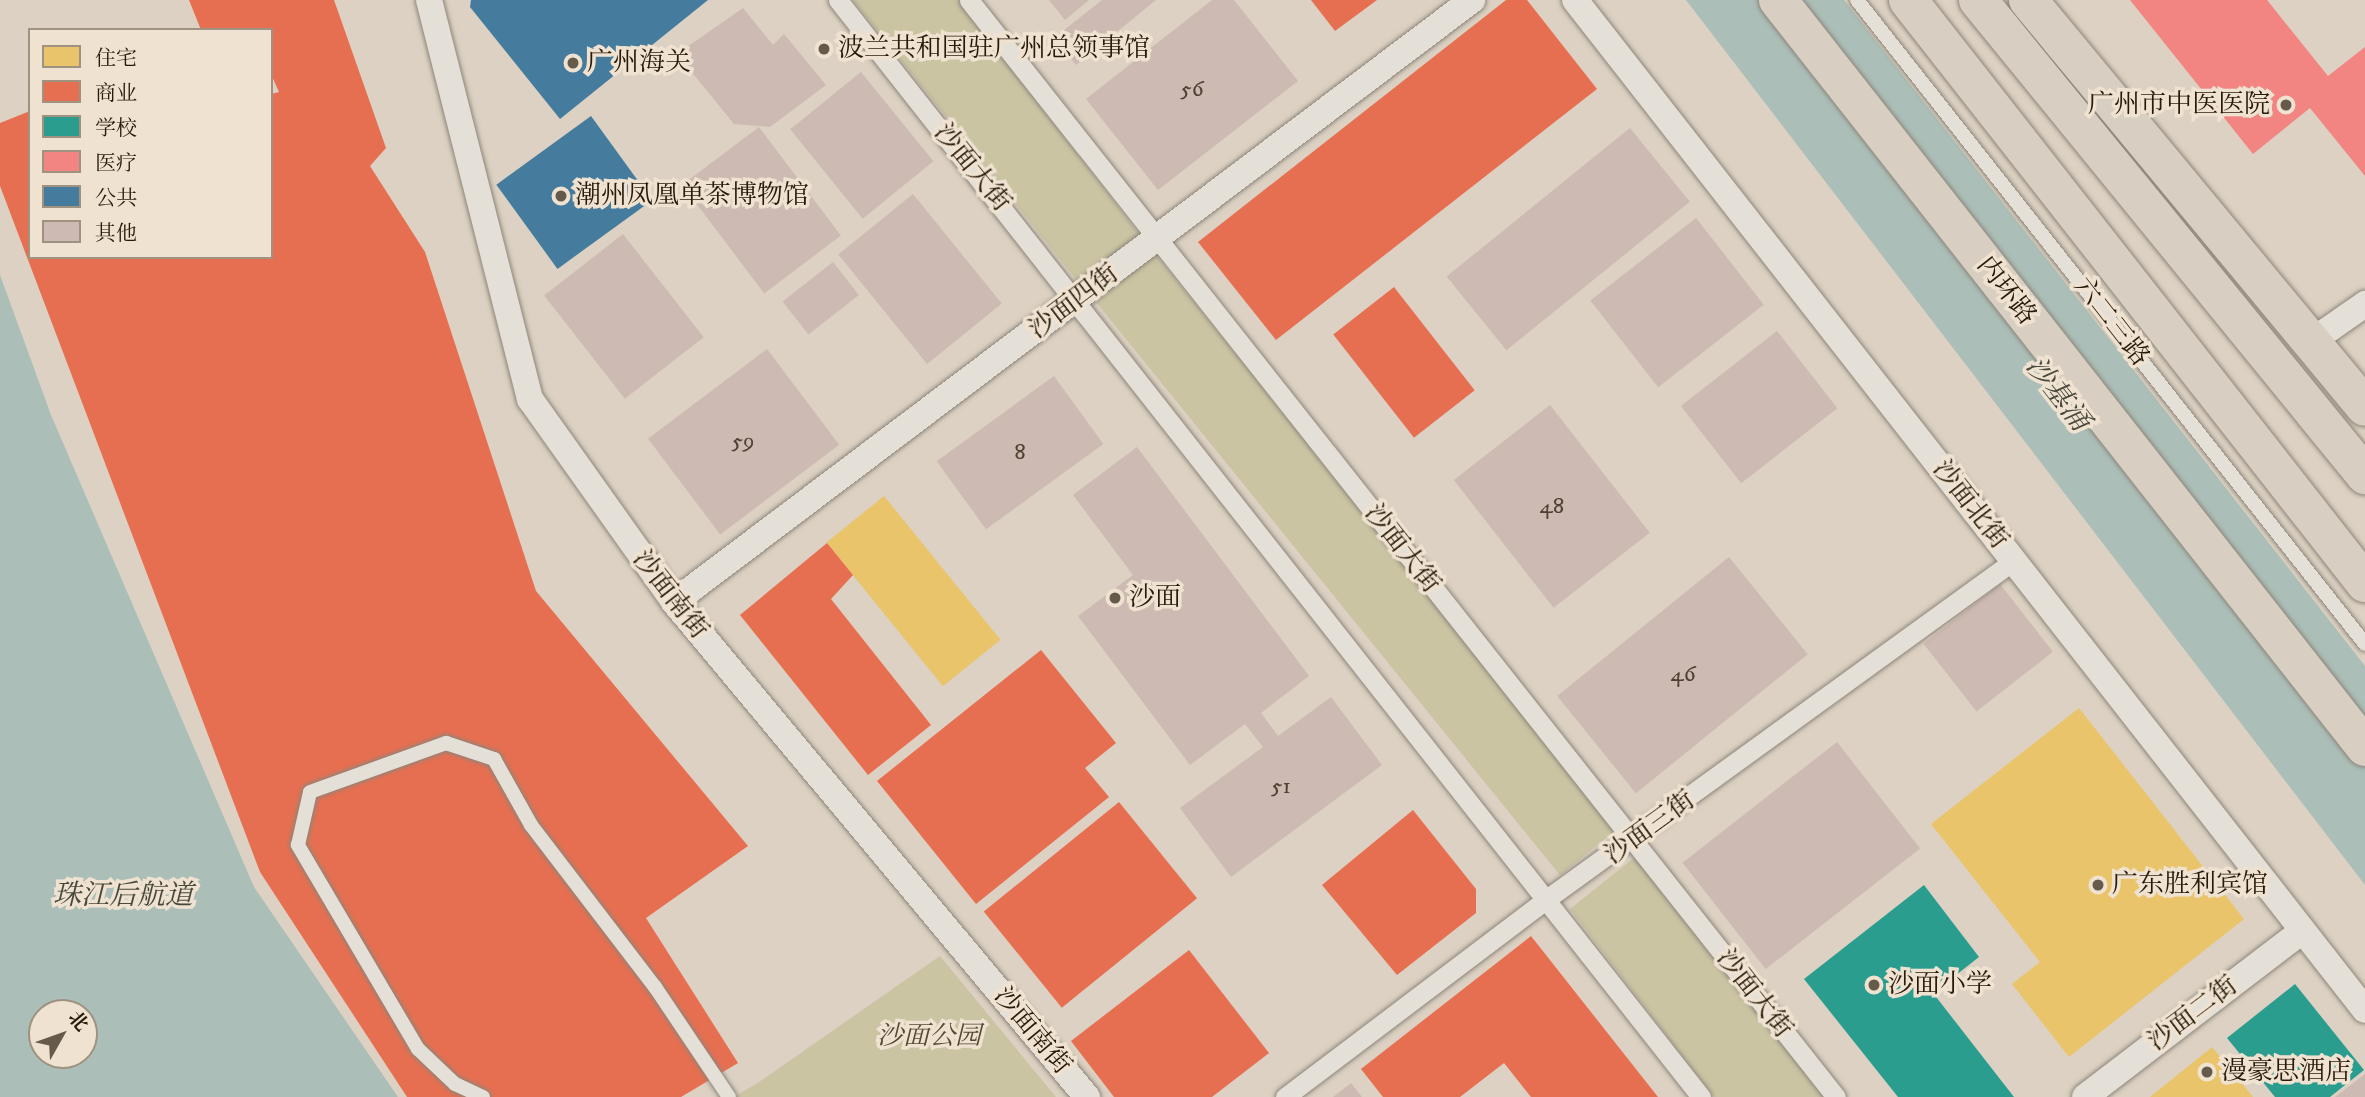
<!DOCTYPE html>
<html>
<head>
<meta charset="utf-8">
<style>
  body { margin:0 }
  #map { position:relative; width:2365px; height:1097px; overflow:hidden; background:#dcd1c2; font-family:"IM FELL DW Pica","Noto Serif SC",serif }
  div>[style] { position:absolute }
  .green>* { inset:0; background:#cac4a3; transform-origin:0 0 }
  .water>* { inset:0; background:#abbfb8 }
  .homes>* { inset:0; background:#e9c46a; transform-origin:0 0 }
  .shops>* { inset:0; background:#e76f51; transform-origin:0 0 }
  .schools>* { inset:0; background:#2a9d8f }
  .health>* { inset:0; background:#f28482 }
  .public>* { inset:0; background:#457b9d; transform-origin:0 0 }
  .building>* { inset:0; background:#cdbab2; transform-origin:0 0 }
  .roads { filter:drop-shadow(0 0 2px #8d857a) drop-shadow(0 0 2px #8d857a) }
  .service>* { height:14px; margin:-7px; padding:0 7px; transform-origin:7px; border-radius:7px; background:#e4dfd7 }
  .pedestrian>* { height:19px; margin:-9.5px; padding:0 9.5px; transform-origin:9.5px; border-radius:9.5px; background:#e4dfd7 }
  .minor>* { height:26px; margin:-13px; padding:0 13px; transform-origin:13px; border-radius:13px; background:#e4dfd7 }
  .primary>* { height:38px; margin:-19px; padding:0 19px; transform-origin:19px; border-radius:19px; background:#d8cec2 }
  .trunk>* { height:38px; margin:-19px; padding:0 19px; transform-origin:19px; border-radius:19px; background:#d8cec2 }
  .dots>* { width:19px; height:19px; translate:-50% -50%; box-sizing:border-box; border:4px solid #efe2d1; border-radius:50% }
  span { translate:-50% -50%; white-space:nowrap; text-align:center; line-height:1.15; -webkit-text-stroke:7px #efe2d1; paint-order:stroke }
  .number-label { font-size:23px; color:#504233 }
  .number-label span { -webkit-text-stroke-width:0 }
  .poi-label { font-size:26px; color:#271a09 }
  .left { translate:0 -50%; text-align:left }
  .right { translate:-100% -50%; text-align:right }
  .street-label { font-size:26px; color:#271a09 }
  .park-label { font-size:26px; color:#534a30; font-style:italic }
  .water-label { font-size:28px; color:#48493c; font-style:italic }
  .legend { position:absolute; left:28px; top:28px; width:245px; height:231px; box-sizing:border-box; background:#efe2d1; border:2px solid #9f9281; margin:0; padding:9px 12px; list-style:none; font-size:21px; color:#271a09 }
  .legend li { display:flex; align-items:center; gap:14px; height:35px }
  .legend b { width:35px; border:2px solid #9f9281 }
  .north { position:absolute; left:28px; top:999px; width:70px; height:70px; box-sizing:border-box; background:#efe2d1; border:2px solid #9f9281; border-radius:50%; rotate:50deg; font-size:19px; font-weight:700; line-height:28px; text-align:center; color:#271a09 }
  .north::after { content:''; display:block; margin:auto; width:24px; height:32px; background:#665a4a; clip-path:polygon(50% 0,100% 100%,50% 72%,0 100%) }
</style>
</head>
<body>
<div id="map">
  <div class="green">
    <div style="clip-path:polygon(853px 0,959px 0,1142px 238px,1082px 287px)"></div>
    <div style="left:1154px;top:253px;width:739px;height:76px;rotate:51deg"></div>
    <div style="clip-path:polygon(1636px 856px,1824px 1097px,1714px 1097px,1570px 909px)"></div>
    <div style="clip-path:polygon(940px 956px,1056px 1097px,734px 1097px,759px 1082px)"></div>
  </div>
  <div class="water">
    <div style="clip-path:polygon(1686px 0,1844px 0,2365px 666px,2365px 885px)"></div>
    <div style="clip-path:polygon(evenodd,0 275px,51px 415px,254px 887px,398px 1097px,0 1097px,0 275px,42px 1013px,84px 1013px,84px 1055px,42px 1055px,42px 1013px)"></div>
  </div>
  <div class="homes">
    <div style="left:884px;top:496px;width:185px;height:74px;rotate:51deg"></div>
    <div style="clip-path:polygon(2079px 708px,2244px 919px,2069px 1057px,2012px 984px,2040px 962px,1931px 824px)"></div>
    <div style="clip-path:polygon(2212px 1047px,2253px 1097px,2150px 1097px)"></div>
  </div>
  <div class="shops">
    <div style="clip-path:polygon(189px 0,334px 0,386px 148px,370px 166px,425px 252px,536px 591px,748px 846px,646px 918px,738px 1063px,681px 1097px,407px 1097px,260px 872px,0 186px,0 123px,30px 111px,30px 257px,271px 257px,271px 94px,279px 92px,271px 74px,271px 30px,201px 30px)"></div>
    <div style="clip-path:polygon(1311px 0,1377px 0,1335px 31px)"></div>
    <div style="clip-path:polygon(1506px 0,1527px 0,1597px 89px,1276px 340px,1198px 242px)"></div>
    <div style="left:1394px;top:287px;width:131px;height:77px;rotate:52deg"></div>
    <div style="clip-path:polygon(827px 543px,853px 575px,831px 599px,931px 725px,868px 775px,740px 615px)"></div>
    <div style="clip-path:polygon(1041px 650px,1116px 743px,1085px 768px,1109px 797px,976px 904px,877px 781px)"></div>
    <div style="left:1119px;top:802px;width:124px;height:174px;rotate:51deg"></div>
    <div style="clip-path:polygon(1413px 810px,1476px 889px,1476px 913px,1397px 975px,1322px 885px)"></div>
    <div style="clip-path:polygon(1531px 936px,1658px 1097px,1531px 1097px,1504px 1063px,1460px 1097px,1383px 1097px,1361px 1069px)"></div>
    <div style="clip-path:polygon(1189px 950px,1269px 1053px,1212px 1097px,1114px 1097px,1071px 1041px)"></div>
  </div>
  <div class="schools">
    <div style="clip-path:polygon(1924px 885px,1979px 957px,1933px 993px,2014px 1097px,1898px 1097px,1804px 979px)"></div>
    <div style="clip-path:polygon(2295px 984px,2364px 1070px,2330px 1097px,2275px 1097px,2227px 1038px)"></div>
  </div>
  <div class="health">
    <div style="clip-path:polygon(2130px 0,2267px 0,2328px 76px,2365px 47px,2365px 176px,2310px 108px,2253px 154px)"></div>
  </div>
  <div class="public">
    <div style="clip-path:polygon(471px 0,708px 0,560px 119px,470px 7px)"></div>
    <div style="left:591px;top:116px;width:104px;height:117px;rotate:54deg"></div>
  </div>
  <div class="building">
    <div style="clip-path:polygon(1049px 0,1089px 0,1065px 20px)"></div>
    <div style="clip-path:polygon(1102px 0,1156px 0,1076px 65px,1054px 38px)"></div>
    <div style="clip-path:polygon(1212px 0,1234px 0,1298px 81px,1158px 190px,1086px 99px)"></div>
    <div style="clip-path:polygon(743px 8px,773px 45px,784px 34px,826px 85px,770px 127px,734px 124px,677px 54px)"></div>
    <div style="left:861px;top:72px;width:115px;height:91px;rotate:51deg"></div>
    <div style="left:759px;top:127px;width:136px;height:96px;rotate:53deg"></div>
    <div style="left:1630px;top:128px;width:95px;height:236px;rotate:51deg"></div>
    <div style="left:913px;top:194px;width:141px;height:96px;rotate:51deg"></div>
    <div style="left:1696px;top:218px;width:110px;height:134px;rotate:52deg"></div>
    <div style="left:623px;top:234px;width:131px;height:100px;rotate:52deg"></div>
    <div style="left:833px;top:262px;width:42px;height:64px;rotate:52deg"></div>
    <div style="left:1777px;top:331px;width:98px;height:122px;rotate:52deg"></div>
    <div style="left:767px;top:349px;width:120px;height:149px;rotate:53deg"></div>
    <div style="left:1054px;top:376px;width:84px;height:145px;rotate:54deg"></div>
    <div style="left:1550px;top:405px;width:162px;height:122px;rotate:52deg"></div>
    <div style="clip-path:polygon(1137px 447px,1309px 676px,1261px 713px,1278px 736px,1331px 697px,1382px 765px,1231px 877px,1180px 808px,1263px 747px,1245px 724px,1190px 765px,1078px 616px,1133px 575px,1073px 495px)"></div>
    <div style="left:1729px;top:557px;width:125px;height:221px;rotate:51deg"></div>
    <div style="left:2000px;top:584px;width:86px;height:97px;rotate:52deg"></div>
    <div style="left:1837px;top:742px;width:135px;height:196px;rotate:52deg"></div>
    <div style="clip-path:polygon(2365px 1074px,2365px 1097px,2335px 1097px)"></div>
    <div style="clip-path:polygon(1351px 1083px,1362px 1097px,1333px 1097px)"></div>
  </div>
  <div class="roads">
    <div class="service">
      <div style="left:1857px;top:0;width:820px;rotate:51.73deg"></div>
      <div style="left:483px;top:1097px;width:31px;rotate:-155deg"></div>
      <div style="left:455px;top:1084px;width:51px;rotate:-136.6deg"></div>
      <div style="left:418px;top:1049px;width:237px;rotate:-120.5deg"></div>
      <div style="left:298px;top:845px;width:54px;rotate:-77.2deg"></div>
      <div style="left:310px;top:792px;width:145px;rotate:-19.8deg"></div>
      <div style="left:446px;top:743px;width:51px;rotate:18.4deg"></div>
      <div style="left:494px;top:759px;width:76px;rotate:60.7deg"></div>
      <div style="left:531px;top:825px;width:204px;rotate:52.6deg"></div>
      <div style="left:655px;top:987px;width:133px;rotate:56.1deg"></div>
    </div>
    <div class="pedestrian">
      <div style="left:838px;top:0;width:1396px;rotate:51.81deg"></div>
      <div style="left:969px;top:0;width:1398px;rotate:51.68deg"></div>
      <div style="left:1285px;top:1097px;width:330px;rotate:-37.1deg"></div>
      <div style="left:1548px;top:898px;width:578px;rotate:-35.92deg"></div>
    </div>
    <div class="minor">
      <div style="left:429px;top:0;width:412px;rotate:75.8deg"></div>
      <div style="left:530px;top:399px;width:249px;rotate:54.6deg"></div>
      <div style="left:674px;top:602px;width:645px;rotate:50.16deg"></div>
      <div style="left:1575px;top:0;width:1282px;rotate:51.97deg"></div>
      <div style="left:2312px;top:341px;width:65px;rotate:-34.9deg"></div>
      <div style="left:674px;top:602px;width:1000px;rotate:-37.03deg"></div>
      <div style="left:2085px;top:1097px;width:273px;rotate:-37.4deg"></div>
    </div>
    <div class="primary">
      <div style="left:1978px;top:0;width:613px;rotate:50.83deg"></div>
      <div style="left:2028px;top:0;width:528px;rotate:50.37deg"></div>
    </div>
    <div class="trunk">
      <div style="left:1778px;top:0;width:950px;rotate:51.84deg"></div>
      <div style="left:1908px;top:0;width:741px;rotate:51.91deg"></div>
    </div>
  </div>
  <div class="dots">
    <div style="left:824px;top:49px;background:#665a4a"></div>
    <div style="left:573px;top:63px;background:#665a4a"></div>
    <div style="left:2286px;top:105px;background:#665a4a"></div>
    <div style="left:561px;top:196px;background:#665a4a"></div>
    <div style="left:1115px;top:598px;background:#665a4a"></div>
    <div style="left:2098px;top:885px;background:#665a4a"></div>
    <div style="left:1874px;top:985px;background:#665a4a"></div>
    <div style="left:2207px;top:1072px;background:#665a4a"></div>
  </div>
  <div class="number-label">
    <span style="left:1192px;top:90px">56</span>
    <span style="left:743px;top:442px">59</span>
    <span style="left:1020px;top:453px">8</span>
    <span style="left:1552px;top:507px">48</span>
    <span style="left:1683px;top:675px">46</span>
    <span style="left:1281px;top:787px">51</span>
  </div>
  <div class="poi-label">
    <span class="left" style="left:838px;top:49px">波兰共和国驻广州总领事馆</span>
    <span class="left" style="left:587px;top:63px">广州海关</span>
    <span class="right" style="left:2270px;top:105px">广州市中医医院</span>
    <span class="left" style="left:575px;top:196px">潮州凤凰单茶博物馆</span>
    <span class="left" style="left:1129px;top:598px">沙面</span>
    <span class="left" style="left:2112px;top:885px">广东胜利宾馆</span>
    <span class="left" style="left:1888px;top:985px">沙面小学</span>
    <span class="left" style="left:2221px;top:1072px">漫豪思酒店</span>
  </div>
  <div class="street-label">
    <span style="left:972px;top:168px;rotate:51deg">沙面大街</span>
    <span style="left:2006px;top:291px;rotate:52deg">内环路</span>
    <span style="left:1074px;top:302px;rotate:-37deg">沙面四街</span>
    <span style="left:2111px;top:322px;rotate:52deg">六二三路</span>
    <span style="left:1970px;top:505px;rotate:52deg">沙面北街</span>
    <span style="left:1402px;top:549px;rotate:52deg">沙面大街</span>
    <span style="left:670px;top:595px;rotate:52deg">沙面南街</span>
    <span style="left:1650px;top:828px;rotate:-36deg">沙面三街</span>
    <span style="left:1754px;top:994px;rotate:52deg">沙面大街</span>
    <span style="left:2193px;top:1014px;rotate:-37deg">沙面二街</span>
    <span style="left:1032px;top:1031px;rotate:50deg">沙面南街</span>
  </div>
  <div class="park-label">
    <span style="left:929px;top:1037px">沙面公园</span>
  </div>
  <div class="water-label">
    <span style="left:2057px;top:394px;rotate:52deg">沙基涌</span>
    <span style="left:123px;top:896px">珠江后航道</span>
  </div>
  <ul class="legend">
  <li><b style="height:19px;background:#e9c46a"></b>住宅</li>
  <li><b style="height:19px;background:#e76f51"></b>商业</li>
  <li><b style="height:19px;background:#2a9d8f"></b>学校</li>
  <li><b style="height:19px;background:#f28482"></b>医疗</li>
  <li><b style="height:19px;background:#457b9d"></b>公共</li>
  <li><b style="height:19px;background:#cdbab2"></b>其他</li>
  </ul>
  <div class="north">北</div>
</div>
</body>
</html>
